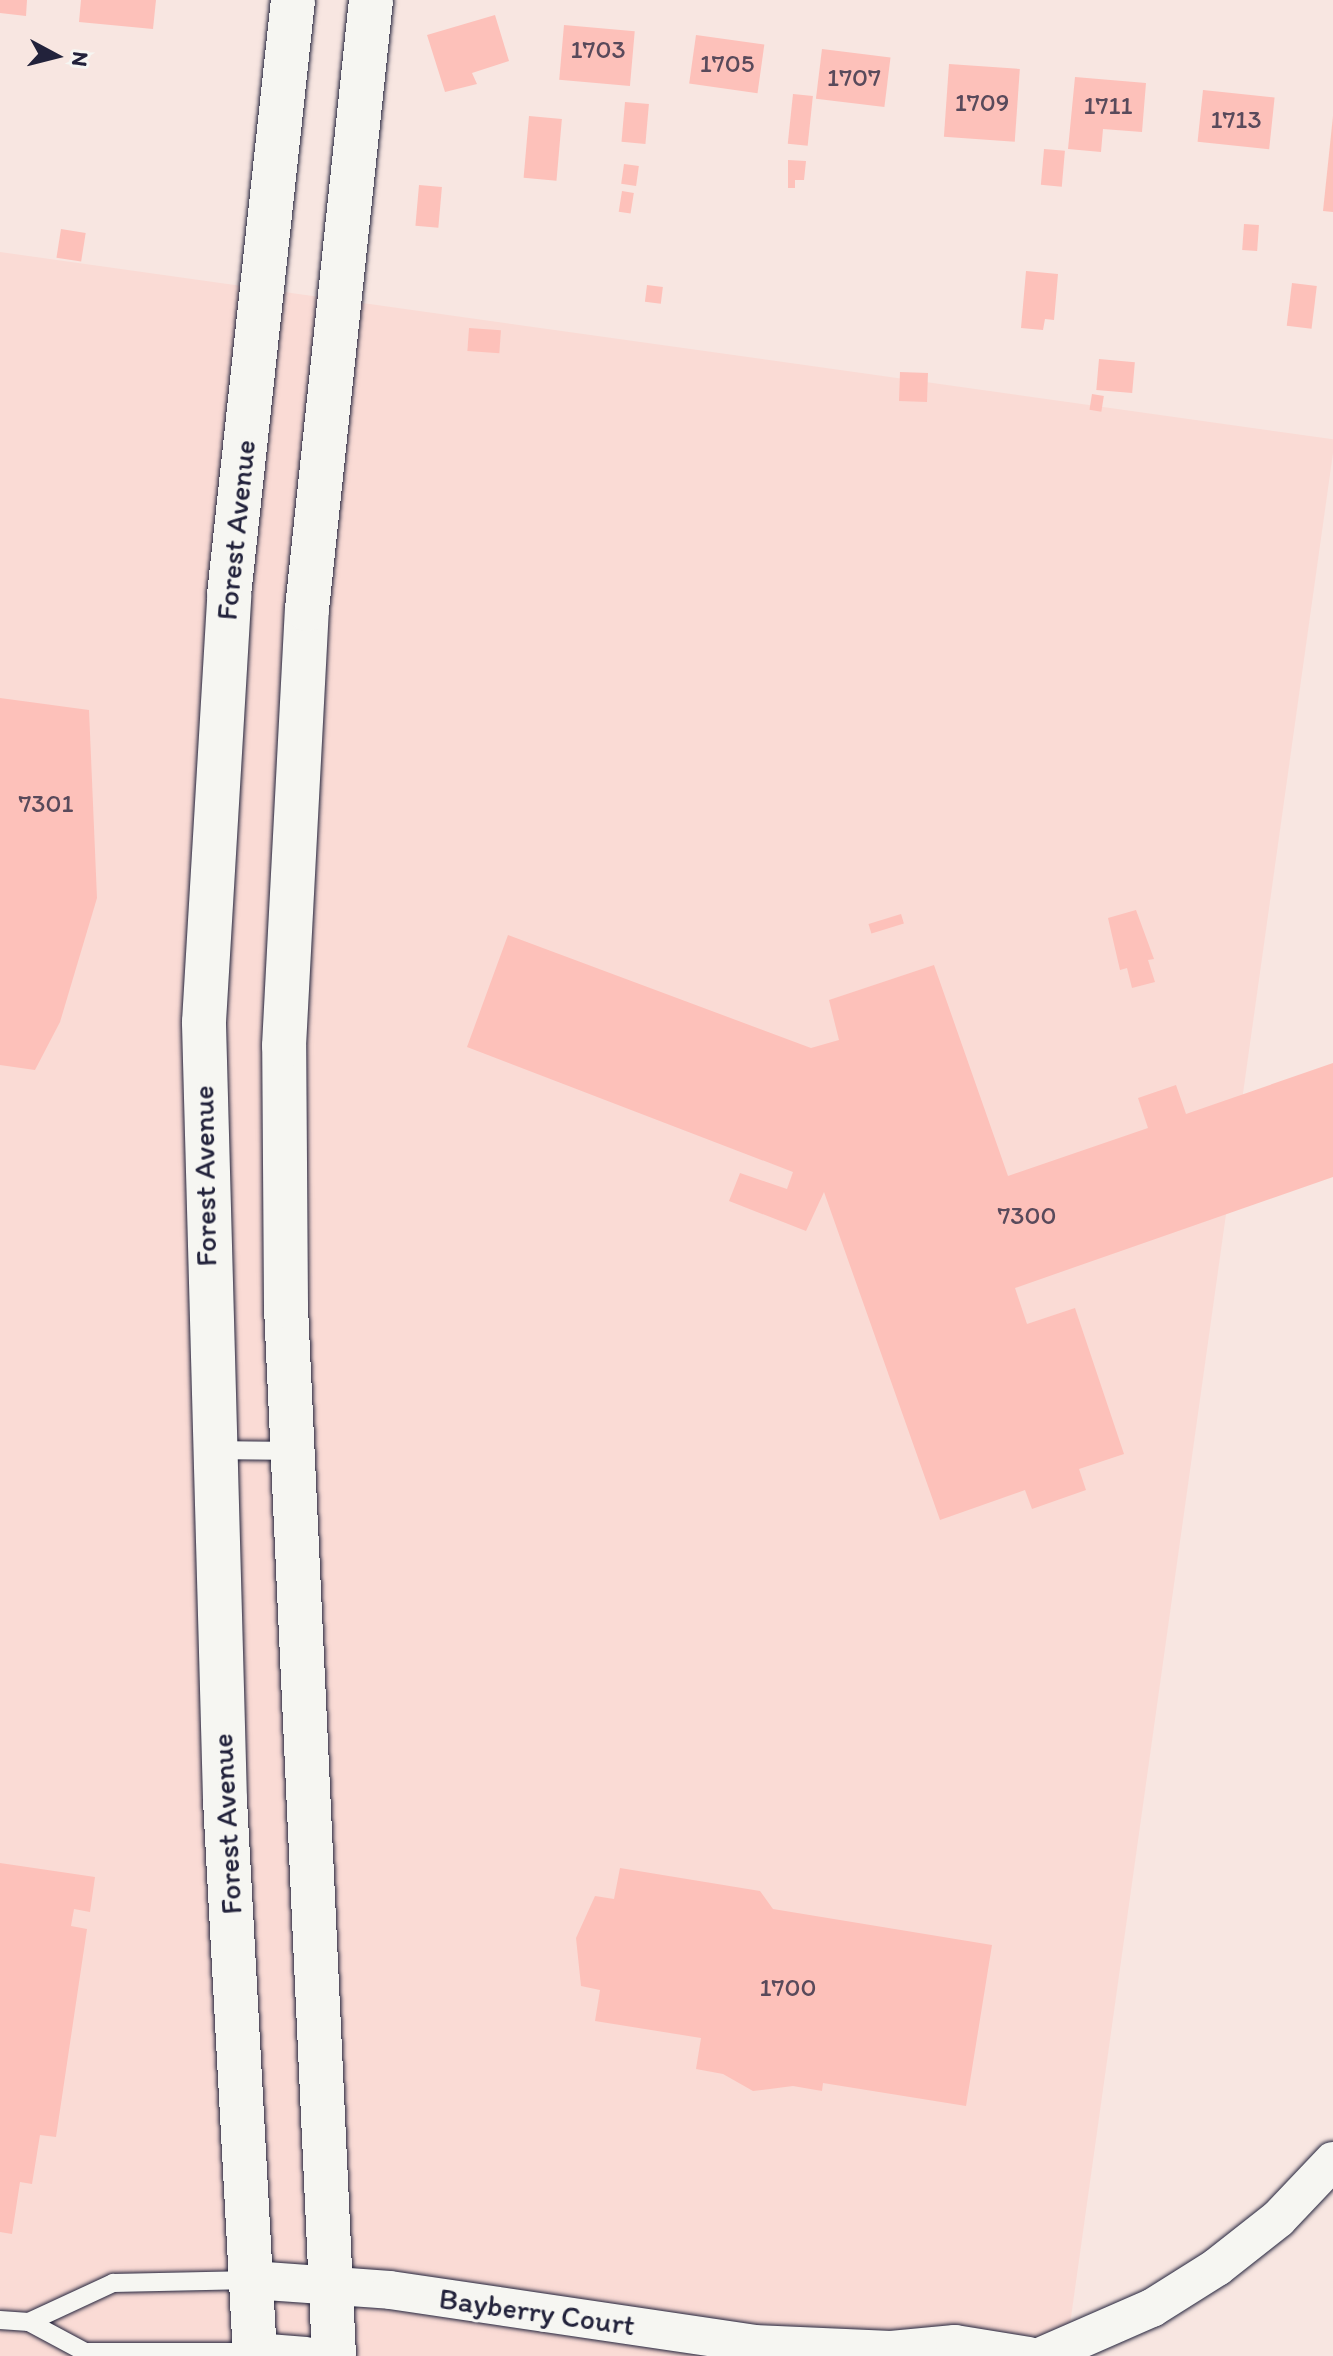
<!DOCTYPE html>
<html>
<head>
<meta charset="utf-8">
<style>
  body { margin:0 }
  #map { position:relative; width:1333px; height:2356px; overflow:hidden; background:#f8e6e1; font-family:Itim,sans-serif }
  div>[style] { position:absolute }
  .built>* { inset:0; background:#fadbd5; transform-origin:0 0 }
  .building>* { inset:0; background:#fdc1ba; transform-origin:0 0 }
  .roads { filter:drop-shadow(0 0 2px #22223b) drop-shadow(0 0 2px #22223b) }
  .lane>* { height:18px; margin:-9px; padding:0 9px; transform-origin:9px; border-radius:9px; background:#f6f6f2 }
  .street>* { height:38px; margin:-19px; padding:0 19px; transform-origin:19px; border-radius:19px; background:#f6f6f2 }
  .secondary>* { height:44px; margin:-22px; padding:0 22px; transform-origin:22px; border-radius:22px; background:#f6f6f2 }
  span { translate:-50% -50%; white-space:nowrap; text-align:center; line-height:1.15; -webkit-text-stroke:6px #f6f6f2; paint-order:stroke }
  .number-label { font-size:26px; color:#594a5b }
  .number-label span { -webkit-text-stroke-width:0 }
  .street-label { font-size:30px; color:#22223b }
  .north { position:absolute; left:16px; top:16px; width:80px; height:80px; -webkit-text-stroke:6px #f6f6f2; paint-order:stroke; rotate:97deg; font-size:22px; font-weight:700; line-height:32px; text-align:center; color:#22223b }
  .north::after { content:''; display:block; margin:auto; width:28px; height:36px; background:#22223b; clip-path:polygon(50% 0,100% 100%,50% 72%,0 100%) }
</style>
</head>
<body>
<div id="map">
  <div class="built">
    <div style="left:0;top:252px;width:1348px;height:2104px;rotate:8deg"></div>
  </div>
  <div class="building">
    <div style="clip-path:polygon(0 0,27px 0,26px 16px,0 13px)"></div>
    <div style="clip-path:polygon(81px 0,156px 0,153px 29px,79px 22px)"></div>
    <div style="clip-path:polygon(495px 15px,509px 61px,472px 73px,477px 84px,445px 92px,427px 35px)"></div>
    <div style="left:564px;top:25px;width:71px;height:55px;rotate:5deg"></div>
    <div style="left:696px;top:35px;width:69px;height:49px;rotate:8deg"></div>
    <div style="left:822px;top:49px;width:69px;height:50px;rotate:7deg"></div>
    <div style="left:949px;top:64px;width:71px;height:73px;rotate:4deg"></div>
    <div style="clip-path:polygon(1075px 77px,1146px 83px,1142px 132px,1103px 129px,1101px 152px,1068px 149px)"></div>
    <div style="left:1203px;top:90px;width:72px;height:52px;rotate:6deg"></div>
    <div style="left:793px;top:94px;width:20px;height:50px;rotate:6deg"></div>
    <div style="left:625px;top:102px;width:24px;height:40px;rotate:5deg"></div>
    <div style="left:529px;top:116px;width:33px;height:62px;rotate:5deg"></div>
    <div style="clip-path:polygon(1333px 116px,1333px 212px,1323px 211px)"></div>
    <div style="left:1044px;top:149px;width:21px;height:36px;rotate:5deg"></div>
    <div style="clip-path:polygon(788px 160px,806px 161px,804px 180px,795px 180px,795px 188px,788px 188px)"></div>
    <div style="left:624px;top:164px;width:15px;height:20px;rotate:8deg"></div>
    <div style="left:419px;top:185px;width:23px;height:41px;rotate:5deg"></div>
    <div style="left:622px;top:191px;width:12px;height:21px;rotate:9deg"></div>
    <div style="left:1244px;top:224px;width:15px;height:26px;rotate:4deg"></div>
    <div style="left:61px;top:229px;width:25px;height:29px;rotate:9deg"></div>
    <div style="clip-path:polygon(1026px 271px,1058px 274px,1054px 320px,1045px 319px,1043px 330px,1021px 328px)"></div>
    <div style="left:1292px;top:283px;width:25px;height:43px;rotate:7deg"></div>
    <div style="left:647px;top:285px;width:16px;height:17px;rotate:7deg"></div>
    <div style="left:469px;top:328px;width:32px;height:23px;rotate:4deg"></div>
    <div style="left:1099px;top:359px;width:36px;height:31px;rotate:5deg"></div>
    <div style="left:900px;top:372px;width:28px;height:29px;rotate:2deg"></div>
    <div style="left:1092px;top:394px;width:12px;height:16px;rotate:9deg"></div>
    <div style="clip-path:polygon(0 698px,89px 710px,97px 898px,60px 1022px,35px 1070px,0 1065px)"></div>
    <div style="clip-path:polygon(1136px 910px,1154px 959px,1148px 960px,1155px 982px,1132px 988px,1127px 968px,1120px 970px,1108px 918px)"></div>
    <div style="left:901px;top:914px;width:10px;height:34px;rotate:73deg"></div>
    <div style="clip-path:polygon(508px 935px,811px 1048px,839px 1040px,829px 1000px,934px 965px,1008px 1176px,1148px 1128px,1138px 1098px,1176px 1085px,1186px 1114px,1333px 1063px,1333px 1177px,1015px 1288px,1027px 1324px,1075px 1308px,1124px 1454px,1079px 1469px,1086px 1490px,1032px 1509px,1025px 1490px,940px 1520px,824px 1192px,806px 1231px,729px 1201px,740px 1173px,787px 1189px,793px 1172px,467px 1047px)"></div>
    <div style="clip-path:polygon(0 1863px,95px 1877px,90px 1912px,74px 1909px,71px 1926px,87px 1929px,56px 2137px,40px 2135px,32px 2184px,20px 2182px,12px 2234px,0 2232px)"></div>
    <div style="clip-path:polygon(620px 1868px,760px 1891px,773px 1909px,992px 1945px,966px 2106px,823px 2083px,822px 2091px,793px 2086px,753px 2091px,723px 2074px,696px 2069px,701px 2038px,595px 2021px,600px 1990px,581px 1986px,576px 1938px,595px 1896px,614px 1899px)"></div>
  </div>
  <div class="roads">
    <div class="lane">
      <div style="left:215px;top:1450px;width:77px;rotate:0.7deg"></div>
      <div style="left:0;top:2320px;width:29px;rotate:4deg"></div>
      <div style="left:29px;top:2322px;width:64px;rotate:28.2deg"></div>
      <div style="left:85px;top:2352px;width:170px"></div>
      <div style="left:29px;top:2322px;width:93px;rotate:-24.9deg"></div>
      <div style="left:113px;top:2283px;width:139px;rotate:-1.2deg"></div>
    </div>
    <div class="street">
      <div style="left:252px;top:2280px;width:138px;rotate:4.1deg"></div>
      <div style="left:390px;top:2290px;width:368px;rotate:8.4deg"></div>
      <div style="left:754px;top:2344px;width:137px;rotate:2.5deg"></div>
      <div style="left:891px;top:2350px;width:64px;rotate:-5.4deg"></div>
      <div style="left:955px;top:2344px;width:75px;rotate:9.2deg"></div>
      <div style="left:255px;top:2352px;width:51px;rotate:4.5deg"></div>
      <div style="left:1042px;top:2356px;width:120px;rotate:-23.6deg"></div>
      <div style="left:1152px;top:2308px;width:77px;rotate:-32.2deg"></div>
      <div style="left:1217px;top:2267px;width:78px;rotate:-38.2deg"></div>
      <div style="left:1278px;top:2219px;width:80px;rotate:-46.5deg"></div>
    </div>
    <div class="secondary">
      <div style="left:255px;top:2356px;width:557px;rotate:-93.09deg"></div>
      <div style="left:225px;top:1800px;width:778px;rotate:-91.55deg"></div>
      <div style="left:204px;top:1022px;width:428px;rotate:-86.6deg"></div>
      <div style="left:229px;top:595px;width:598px;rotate:-83.86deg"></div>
      <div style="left:334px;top:2356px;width:1051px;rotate:-92.62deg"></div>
      <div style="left:286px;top:1306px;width:260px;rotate:-90.4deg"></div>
      <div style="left:284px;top:1046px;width:438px;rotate:-87deg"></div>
      <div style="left:307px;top:609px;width:612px;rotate:-84deg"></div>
    </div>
  </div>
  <div class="number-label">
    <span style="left:598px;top:50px">1703</span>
    <span style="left:727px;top:64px">1705</span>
    <span style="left:854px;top:78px">1707</span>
    <span style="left:982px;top:103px">1709</span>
    <span style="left:1108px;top:106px">1711</span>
    <span style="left:1236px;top:120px">1713</span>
    <span style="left:46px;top:804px">7301</span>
    <span style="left:1027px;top:1216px">7300</span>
    <span style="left:788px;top:1988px">1700</span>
  </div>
  <div class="street-label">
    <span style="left:236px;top:530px;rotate:-84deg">Forest Avenue</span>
    <span style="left:205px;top:1176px;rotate:-91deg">Forest Avenue</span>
    <span style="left:227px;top:1824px;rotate:-93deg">Forest Avenue</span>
    <span style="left:537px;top:2312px;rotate:8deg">Bayberry Court</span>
  </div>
  <div class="north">N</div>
</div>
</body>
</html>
